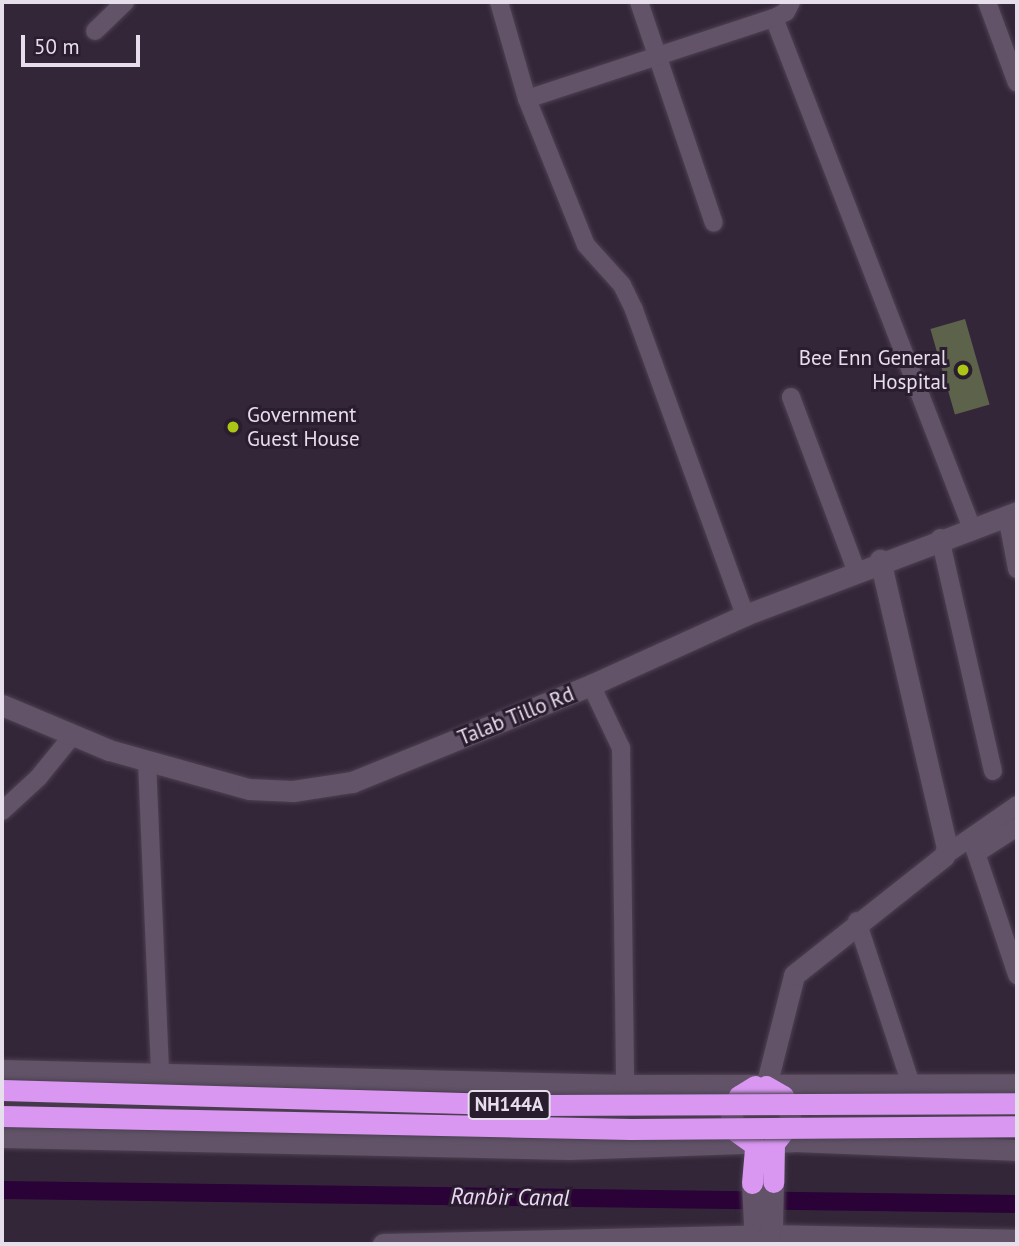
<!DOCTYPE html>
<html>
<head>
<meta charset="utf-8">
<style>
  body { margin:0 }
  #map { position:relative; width:1019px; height:1246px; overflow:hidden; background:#342639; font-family:"PT Sans",sans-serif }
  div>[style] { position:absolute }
  .canal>* { height:18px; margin:-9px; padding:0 9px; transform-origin:9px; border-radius:9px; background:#2a0237 }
  .building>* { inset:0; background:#5d634b; transform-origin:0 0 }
  .roads { filter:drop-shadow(0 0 2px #4c4151) drop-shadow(0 0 2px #4c4151) }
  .street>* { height:18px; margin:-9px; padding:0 9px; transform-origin:9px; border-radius:9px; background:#625368 }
  .secondary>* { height:21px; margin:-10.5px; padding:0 10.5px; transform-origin:10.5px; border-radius:10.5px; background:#625368 }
  .highway>* { height:21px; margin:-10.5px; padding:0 10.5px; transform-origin:10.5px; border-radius:10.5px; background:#d997f2 }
  .bridges { filter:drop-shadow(0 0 2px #4c4151) drop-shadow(0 0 2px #4c4151) }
  .highway-bridge>* { height:21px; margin:-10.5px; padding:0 10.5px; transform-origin:10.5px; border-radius:10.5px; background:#d997f2 }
  .dots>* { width:19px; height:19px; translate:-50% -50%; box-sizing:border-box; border:4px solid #2a1d2f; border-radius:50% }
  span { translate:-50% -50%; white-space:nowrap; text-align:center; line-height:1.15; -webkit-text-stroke:6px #2a1d2f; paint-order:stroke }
  .shield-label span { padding:2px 5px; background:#2a1d2f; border:2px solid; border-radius:5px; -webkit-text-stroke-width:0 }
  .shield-label { font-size:19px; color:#e7deeb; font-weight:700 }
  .poi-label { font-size:21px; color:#e7deeb }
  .right { translate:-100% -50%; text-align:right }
  .left { translate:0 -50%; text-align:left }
  .street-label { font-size:21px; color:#e7deeb }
  .water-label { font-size:23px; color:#eed6f8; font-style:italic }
  .frame { position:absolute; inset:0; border:4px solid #e7deeb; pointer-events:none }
  .scale { position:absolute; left:21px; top:35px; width:119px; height:32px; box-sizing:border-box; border:4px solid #e7deeb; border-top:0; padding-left:9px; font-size:21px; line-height:24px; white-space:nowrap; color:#e7deeb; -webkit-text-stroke:5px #2a1d2f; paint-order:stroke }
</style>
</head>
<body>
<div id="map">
  <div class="canal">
    <div style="left:2px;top:1190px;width:1015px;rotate:0.79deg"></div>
  </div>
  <div class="building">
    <div style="left:965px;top:319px;width:89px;height:36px;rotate:74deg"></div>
  </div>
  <div class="roads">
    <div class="street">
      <div style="left:499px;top:2px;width:101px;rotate:73.9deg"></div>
      <div style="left:527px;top:99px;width:157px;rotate:68deg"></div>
      <div style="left:586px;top:245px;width:54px;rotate:48deg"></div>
      <div style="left:622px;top:285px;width:28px;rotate:64deg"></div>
      <div style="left:634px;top:310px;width:325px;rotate:70deg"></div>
      <div style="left:639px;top:2px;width:233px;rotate:71.3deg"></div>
      <div style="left:987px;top:2px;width:86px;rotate:69.7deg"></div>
      <div style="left:774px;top:18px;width:545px;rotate:68.8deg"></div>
      <div style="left:95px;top:31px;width:42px;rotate:-44deg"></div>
      <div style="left:527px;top:99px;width:260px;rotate:-18.2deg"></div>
      <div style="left:774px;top:18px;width:13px;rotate:-27deg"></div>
      <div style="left:786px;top:12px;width:11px;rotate:-63deg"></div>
      <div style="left:791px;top:397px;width:185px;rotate:69.4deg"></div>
      <div style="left:1007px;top:516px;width:54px;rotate:79.3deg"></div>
      <div style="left:940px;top:538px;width:239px;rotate:77.2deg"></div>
      <div style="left:591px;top:685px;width:70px;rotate:64.5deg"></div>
      <div style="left:621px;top:748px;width:337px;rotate:89.3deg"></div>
      <div style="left:147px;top:761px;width:313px;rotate:87.6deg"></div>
      <div style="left:2px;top:811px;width:49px;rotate:-42.5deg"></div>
      <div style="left:38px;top:778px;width:55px;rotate:-50.9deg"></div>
      <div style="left:971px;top:838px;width:145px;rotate:71.4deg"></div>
      <div style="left:977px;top:853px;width:48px;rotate:-33deg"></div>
      <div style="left:944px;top:856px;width:89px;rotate:-34.9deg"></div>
      <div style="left:857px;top:921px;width:172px;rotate:71.7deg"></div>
    </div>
    <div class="secondary">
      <div style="left:2px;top:705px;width:116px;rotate:22.8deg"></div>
      <div style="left:109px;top:750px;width:145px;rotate:15.6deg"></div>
      <div style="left:249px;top:789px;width:44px;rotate:2.6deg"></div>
      <div style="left:293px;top:791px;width:60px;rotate:-8.7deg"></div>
      <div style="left:352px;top:782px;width:258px;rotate:-22.1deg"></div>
      <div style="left:591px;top:685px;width:169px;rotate:-24.4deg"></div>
      <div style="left:745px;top:615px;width:291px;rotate:-20.7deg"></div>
      <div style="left:2px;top:1070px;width:623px;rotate:1.38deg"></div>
      <div style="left:625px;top:1085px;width:392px;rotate:-0.1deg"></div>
      <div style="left:766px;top:1086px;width:114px;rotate:-75.8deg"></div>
      <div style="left:794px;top:975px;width:191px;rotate:-38.4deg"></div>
      <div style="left:944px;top:856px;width:9px;rotate:-69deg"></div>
      <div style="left:947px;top:848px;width:296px;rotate:-103.1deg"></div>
      <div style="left:2px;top:1137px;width:567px;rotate:1.21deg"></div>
      <div style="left:569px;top:1149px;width:225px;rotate:-2deg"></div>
      <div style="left:794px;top:1141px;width:223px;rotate:2.3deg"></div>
      <div style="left:752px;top:1183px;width:61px;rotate:87.2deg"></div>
      <div style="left:383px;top:1244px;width:383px;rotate:-1.3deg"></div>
      <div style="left:766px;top:1235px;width:251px;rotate:1.1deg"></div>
      <div style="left:766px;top:1244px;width:20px;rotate:-72deg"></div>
      <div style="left:772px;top:1225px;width:43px;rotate:-88.7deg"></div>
    </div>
    <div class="highway">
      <div style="left:766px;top:1086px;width:20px;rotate:30deg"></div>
      <div style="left:783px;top:1096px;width:19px;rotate:69deg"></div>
      <div style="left:790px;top:1114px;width:10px;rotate:96deg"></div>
      <div style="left:789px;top:1124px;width:24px;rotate:128deg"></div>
      <div style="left:774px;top:1143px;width:39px;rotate:91deg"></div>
      <div style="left:752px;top:1183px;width:38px;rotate:-85deg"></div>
      <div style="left:755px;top:1145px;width:24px;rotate:-144deg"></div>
      <div style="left:736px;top:1131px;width:19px;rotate:-106deg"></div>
      <div style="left:731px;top:1113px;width:19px;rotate:-65deg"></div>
      <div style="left:739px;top:1096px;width:19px;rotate:-32deg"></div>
    </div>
  </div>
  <div class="bridges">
    <div class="highway-bridge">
      <div style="left:2px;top:1090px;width:529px;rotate:1.62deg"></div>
      <div style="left:531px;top:1105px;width:486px;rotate:-0.2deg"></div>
      <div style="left:2px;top:1116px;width:629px;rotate:1.18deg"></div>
      <div style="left:631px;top:1129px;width:386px;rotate:-0.4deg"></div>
    </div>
  </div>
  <div class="dots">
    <div style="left:963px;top:370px;background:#abc615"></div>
    <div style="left:233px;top:427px;background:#abc615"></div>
  </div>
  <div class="shield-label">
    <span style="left:509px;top:1105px">NH144A</span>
  </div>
  <div class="poi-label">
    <span class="right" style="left:947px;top:370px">Bee Enn General<br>Hospital</span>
    <span class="left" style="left:247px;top:427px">Government<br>Guest House</span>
  </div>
  <div class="street-label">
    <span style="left:516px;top:716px;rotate:-22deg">Talab Tillo Rd</span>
  </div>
  <div class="water-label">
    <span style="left:510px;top:1197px;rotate:1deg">Ranbir Canal</span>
  </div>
  <div class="frame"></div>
  <div class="scale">50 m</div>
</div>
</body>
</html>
